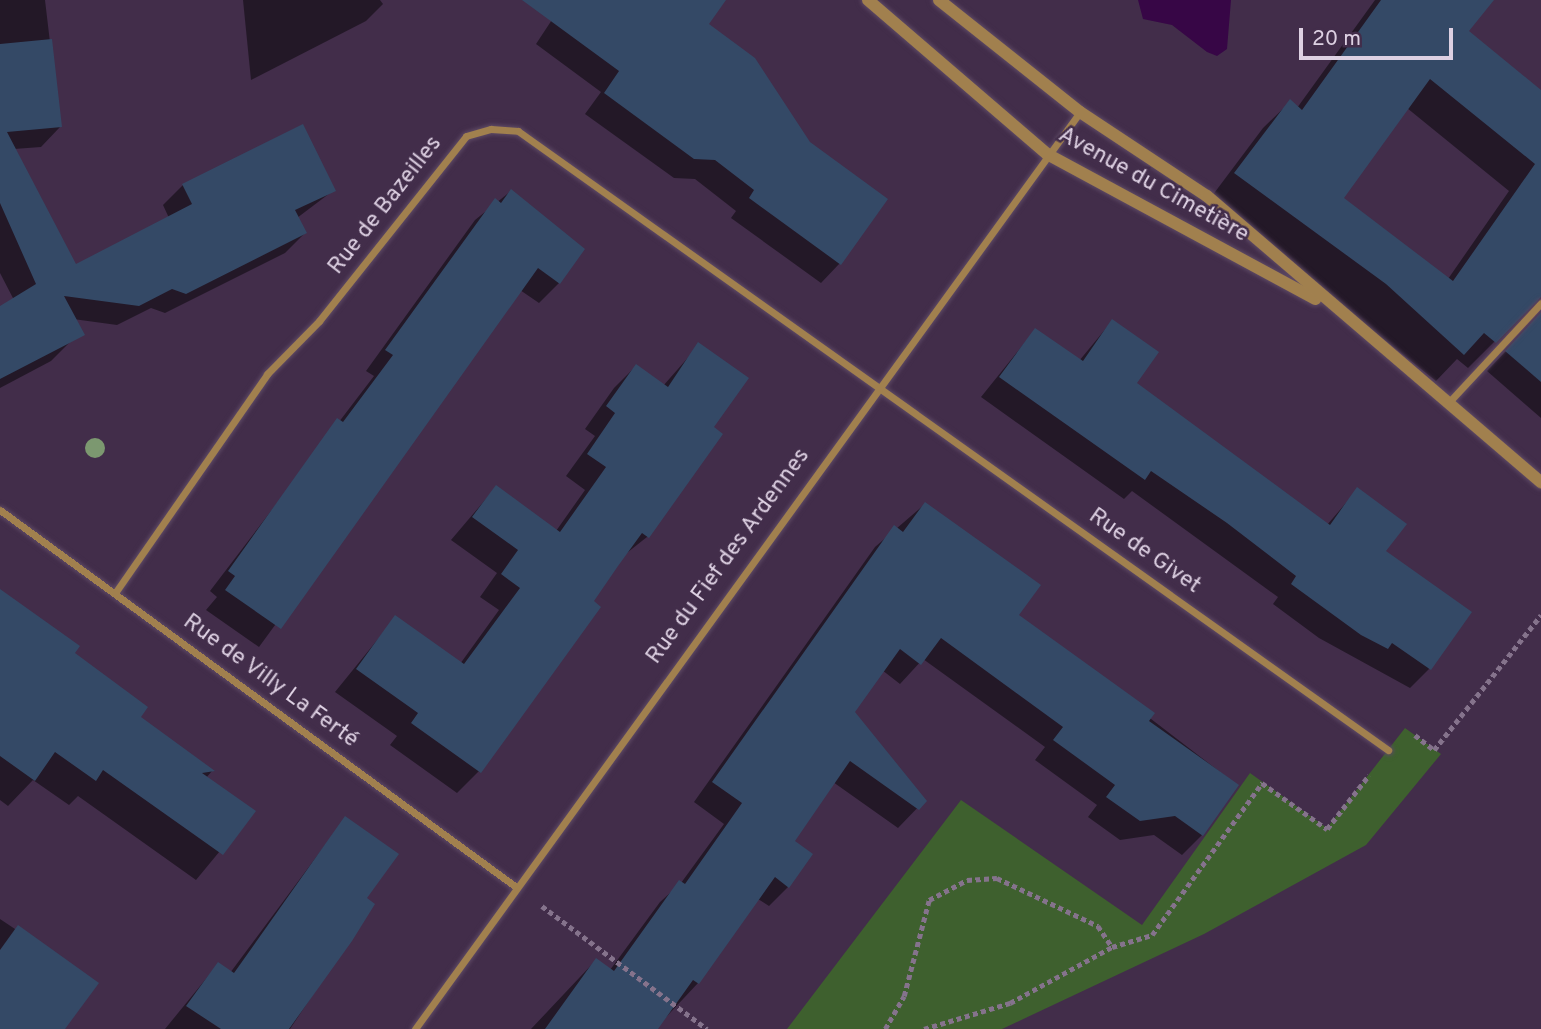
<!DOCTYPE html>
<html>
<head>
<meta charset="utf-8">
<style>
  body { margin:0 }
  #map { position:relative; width:1541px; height:1029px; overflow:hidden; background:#422d4a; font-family:Overpass,sans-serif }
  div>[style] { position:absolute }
  .green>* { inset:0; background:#3e602e }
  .water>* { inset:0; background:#370646 }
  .shadow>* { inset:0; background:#0007 }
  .building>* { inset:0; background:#344966 }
  .path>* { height:4.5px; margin-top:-2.25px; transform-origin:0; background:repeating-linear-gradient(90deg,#85738c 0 5px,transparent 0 8.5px) }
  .roads { filter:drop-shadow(0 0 2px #5e4a65) drop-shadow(0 0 2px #5e4a65) }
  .minor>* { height:7px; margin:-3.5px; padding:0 3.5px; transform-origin:3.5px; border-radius:3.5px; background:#a1804e }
  .tertiary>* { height:12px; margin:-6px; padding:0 6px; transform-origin:6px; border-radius:6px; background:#a1804e }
  .trees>* { width:20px; height:20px; margin:-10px; border-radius:50%; background:#7c9870 }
  span { translate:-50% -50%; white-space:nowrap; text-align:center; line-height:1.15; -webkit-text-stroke:5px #422d4a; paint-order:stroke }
  .street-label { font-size:23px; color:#ddd0e2 }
  .scale { position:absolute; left:1299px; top:28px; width:154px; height:32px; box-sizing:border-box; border:4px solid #ddd0e2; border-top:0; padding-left:9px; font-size:21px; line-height:24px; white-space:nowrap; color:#ddd0e2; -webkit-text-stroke:5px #422d4a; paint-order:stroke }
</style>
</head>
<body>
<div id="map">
  <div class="green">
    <div style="clip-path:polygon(1405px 728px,1441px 754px,1366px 845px,1204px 934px,1002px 1029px,787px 1029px,961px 800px,1142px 925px,1250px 773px,1327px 828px)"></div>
  </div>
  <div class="water">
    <div style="clip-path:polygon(1138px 0,1231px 0,1227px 49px,1217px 56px,1207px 52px,1172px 25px,1143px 19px)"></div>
  </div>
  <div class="shadow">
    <div style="clip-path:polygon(0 0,45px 0,60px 127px,41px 147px,14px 149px,76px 266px,169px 218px,163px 205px,183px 185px,302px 127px,334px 190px,297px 218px,305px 233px,285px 253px,165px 313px,151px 308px,117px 325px,7px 310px,15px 302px,0 273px)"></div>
    <div style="clip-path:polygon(243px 0,380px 0,383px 4px,366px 21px,251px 80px)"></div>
    <div style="clip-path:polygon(565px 0,675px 0,840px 263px,821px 283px,731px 218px,736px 211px,695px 179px,674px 178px,585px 114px,601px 92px,536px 44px)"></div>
    <div style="clip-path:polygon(evenodd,1375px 0,1459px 0,1466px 31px,1541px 92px,1541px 271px,1495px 341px,1468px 368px,1457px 359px,1436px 381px,1209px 200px,1263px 128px,1290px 102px,1297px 108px,1375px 0,1407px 108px,1509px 191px,1448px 279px,1341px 198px,1407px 108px)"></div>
    <div style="clip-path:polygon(511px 191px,559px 283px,539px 303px,520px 290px,259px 647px,206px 610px,217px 597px,210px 591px,374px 376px,366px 371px,475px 220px)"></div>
    <div style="clip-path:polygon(1541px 314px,1541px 418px,1487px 371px)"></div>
    <div style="clip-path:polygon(0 315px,70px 342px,51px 361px,0 388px)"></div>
    <div style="clip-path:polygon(1112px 321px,1134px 384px,1327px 525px,1357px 490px,1429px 669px,1410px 688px,1319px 638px,1273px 604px,1278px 597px,1132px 491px,1124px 499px,981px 397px,1035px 330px,1079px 361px)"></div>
    <div style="clip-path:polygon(699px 345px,712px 428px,647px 537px,623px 556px,479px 771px,457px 793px,390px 745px,397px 736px,335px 692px,395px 618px,460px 664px,499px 610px,480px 597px,497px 573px,451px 540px,496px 487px,556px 531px,585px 490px,566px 476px,595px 436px,585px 429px,614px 388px,636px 366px,663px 386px)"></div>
    <div style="clip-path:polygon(925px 504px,1017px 616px,1237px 785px,1202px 835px,1182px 855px,1154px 835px,1120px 840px,1088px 817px,1097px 805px,1035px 760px,1045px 747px,923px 659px,900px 684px,882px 670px,853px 712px,925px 800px,898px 828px,833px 782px,792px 842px,788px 887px,769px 906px,758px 899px,698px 983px,655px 1029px,531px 1029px,596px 960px,610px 970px,660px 902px,681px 883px,724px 824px,694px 802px,875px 547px)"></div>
    <div style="clip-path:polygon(0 591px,139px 718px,212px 771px,206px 778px,253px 811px,196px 880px,78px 796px,69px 805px,33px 780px,8px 806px,0 800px)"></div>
    <div style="clip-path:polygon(340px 825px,364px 899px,373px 904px,290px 1029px,165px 1029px,218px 964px,230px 973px)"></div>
    <div style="clip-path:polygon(0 919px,96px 983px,63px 1029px,0 1029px)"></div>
  </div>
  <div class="building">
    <div style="clip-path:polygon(522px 0,726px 0,709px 24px,755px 58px,810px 142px,888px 199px,841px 265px,749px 198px,754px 190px,715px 160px,694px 159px,604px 93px,619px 71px)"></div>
    <div style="clip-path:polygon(evenodd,1381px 0,1494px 0,1469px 31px,1541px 90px,1541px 297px,1496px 343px,1484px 333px,1464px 355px,1386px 284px,1234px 173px,1290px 99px,1302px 110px,1381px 0,1430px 79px,1535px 164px,1453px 281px,1344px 198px,1430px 79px)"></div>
    <div style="clip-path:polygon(52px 39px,62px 127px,7px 132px,76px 264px,192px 204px,182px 184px,303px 124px,336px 191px,295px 210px,307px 233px,186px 294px,172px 289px,139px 306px,64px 296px,85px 335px,0 379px,0 306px,36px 284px,0 203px,0 44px)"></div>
    <div style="clip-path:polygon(511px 189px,585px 249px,560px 284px,538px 268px,281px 629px,225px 590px,235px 576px,228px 571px,337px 418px,343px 422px,393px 355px,385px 350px,495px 198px,501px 203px)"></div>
    <div style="clip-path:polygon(1541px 312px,1541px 382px,1505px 351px)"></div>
    <div style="clip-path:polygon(1112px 319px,1159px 352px,1137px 383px,1330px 525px,1357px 487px,1407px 524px,1386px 551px,1472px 612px,1431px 670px,1392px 643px,1388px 649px,1361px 635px,1291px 584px,1296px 576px,1227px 523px,1151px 471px,1145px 480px,999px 377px,1035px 328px,1083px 361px)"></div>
    <div style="clip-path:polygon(698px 342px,749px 378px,714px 427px,723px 434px,649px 538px,642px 533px,618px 566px,594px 601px,601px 607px,481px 773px,411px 723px,418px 713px,356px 669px,395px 615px,464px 664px,520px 588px,501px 574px,518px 550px,472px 517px,496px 485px,560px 532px,606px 467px,587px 454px,615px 413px,606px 406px,636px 364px,668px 387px)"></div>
    <div style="clip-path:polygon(925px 502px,1041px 585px,1019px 615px,1155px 713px,1149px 721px,1239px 785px,1203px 836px,1175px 816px,1140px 821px,1106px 797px,1115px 785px,1053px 740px,1063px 727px,941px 638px,921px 665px,900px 649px,855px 712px,927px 801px,919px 810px,850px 761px,795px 841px,813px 854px,789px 888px,775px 877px,699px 984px,693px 980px,658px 1029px,545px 1029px,596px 958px,614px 971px,679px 880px,685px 884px,742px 803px,712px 782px,894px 525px,903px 532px)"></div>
    <div style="clip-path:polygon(0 589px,80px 646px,75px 653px,148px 707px,141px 717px,215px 771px,202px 773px,256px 811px,223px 855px,103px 770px,96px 781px,55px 752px,35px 781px,0 756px)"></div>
    <div style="clip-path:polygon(345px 816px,399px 854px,367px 898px,375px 904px,352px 941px,289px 1029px,221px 1029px,186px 1006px,218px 962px,234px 973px)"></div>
    <div style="clip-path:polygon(18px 925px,99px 983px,65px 1029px,0 1029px,0 950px)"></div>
  </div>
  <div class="path">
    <div style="left:1415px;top:735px;width:24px;rotate:38deg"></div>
    <div style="left:1434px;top:750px;width:172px;rotate:-51.6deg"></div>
    <div style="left:542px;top:906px;width:206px;rotate:36.7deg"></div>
    <div style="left:885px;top:1029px;width:38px;rotate:-60deg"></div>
    <div style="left:904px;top:996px;width:99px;rotate:-75.4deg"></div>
    <div style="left:929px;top:900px;width:43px;rotate:-27.8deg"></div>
    <div style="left:967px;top:880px;width:30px;rotate:-4deg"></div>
    <div style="left:997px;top:878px;width:112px;rotate:25.4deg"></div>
    <div style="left:1098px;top:926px;width:25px;rotate:56deg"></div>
    <div style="left:924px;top:1029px;width:90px;rotate:-16.8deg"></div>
    <div style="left:1010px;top:1003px;width:116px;rotate:-28.8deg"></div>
    <div style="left:1112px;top:947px;width:42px;rotate:-16.7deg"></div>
    <div style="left:1152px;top:935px;width:188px;rotate:-54.1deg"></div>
    <div style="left:1262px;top:783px;width:80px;rotate:35.3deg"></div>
    <div style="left:1327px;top:829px;width:68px;rotate:-52.1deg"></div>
  </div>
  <div class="roads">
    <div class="minor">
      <div style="left:1449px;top:402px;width:135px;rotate:-47.1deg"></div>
      <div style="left:0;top:510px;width:639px;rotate:36.15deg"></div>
      <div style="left:115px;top:593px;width:267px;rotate:-55.2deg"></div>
      <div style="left:267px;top:374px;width:74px;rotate:-45.5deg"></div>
      <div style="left:319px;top:321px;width:236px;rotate:-51.5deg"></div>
      <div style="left:466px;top:136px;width:26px;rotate:-16deg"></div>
      <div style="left:491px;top:129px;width:27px;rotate:4deg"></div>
      <div style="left:518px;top:131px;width:1068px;rotate:35.43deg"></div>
      <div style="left:415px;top:1029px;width:1133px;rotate:-54.05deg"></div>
    </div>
    <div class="tertiary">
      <div style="left:868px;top:0;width:236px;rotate:40.7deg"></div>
      <div style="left:1047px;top:154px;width:305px;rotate:28.4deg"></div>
      <div style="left:939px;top:0;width:180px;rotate:38.5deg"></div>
      <div style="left:1080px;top:112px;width:152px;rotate:33.5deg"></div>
      <div style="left:1207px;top:196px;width:440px;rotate:40.6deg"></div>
    </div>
  </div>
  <div class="trees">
    <div style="left:95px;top:448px"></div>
  </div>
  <div class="street-label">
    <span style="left:1153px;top:186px;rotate:29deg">Avenue du Cimetière</span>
    <span style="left:386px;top:206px;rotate:-52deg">Rue de Bazeilles</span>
    <span style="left:1144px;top:552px;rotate:35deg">Rue de Givet</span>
    <span style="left:729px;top:557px;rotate:-54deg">Rue du Fief des Ardennes</span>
    <span style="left:270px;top:682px;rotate:36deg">Rue de Villy La Ferté</span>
  </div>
  <div class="scale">20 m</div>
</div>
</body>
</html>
